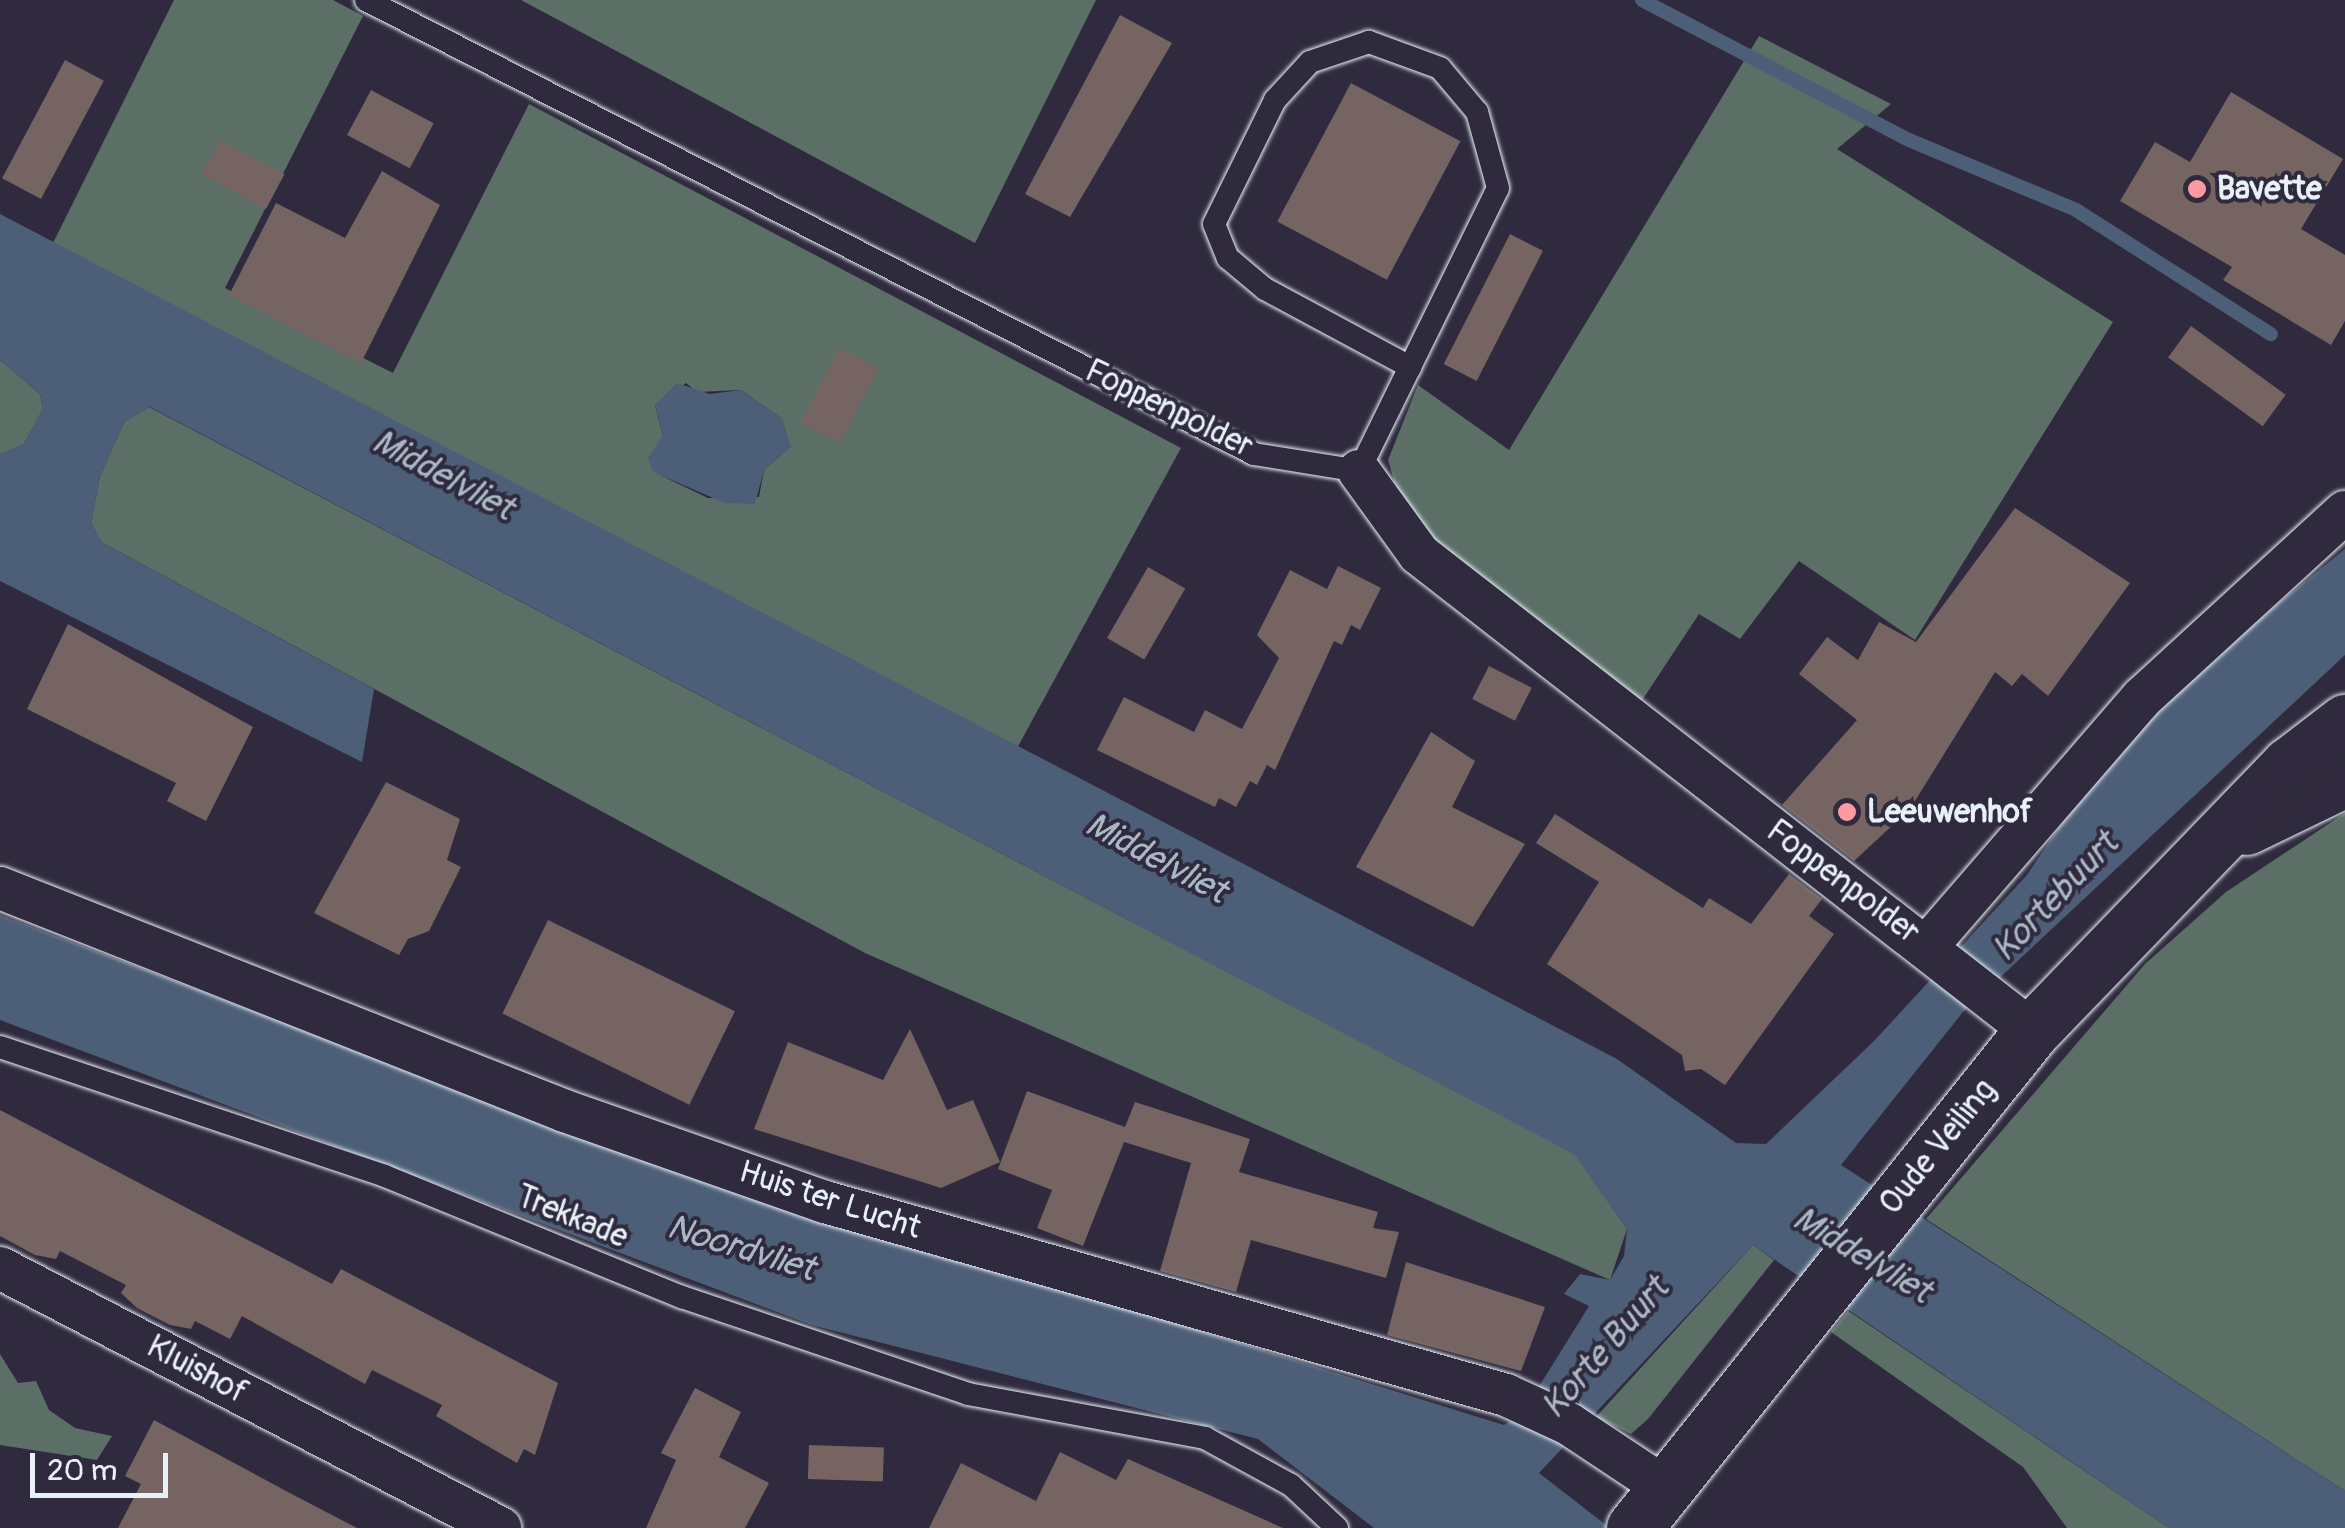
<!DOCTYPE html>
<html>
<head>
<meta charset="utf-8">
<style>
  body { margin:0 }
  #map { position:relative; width:2345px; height:1528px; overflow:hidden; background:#2f2a3d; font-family:Pangolin,sans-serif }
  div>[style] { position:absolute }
  .green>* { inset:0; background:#5b6f67 }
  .water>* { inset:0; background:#4d5f78 }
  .stream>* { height:14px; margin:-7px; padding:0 7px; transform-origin:7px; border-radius:7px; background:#4d5f78 }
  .building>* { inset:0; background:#756462; transform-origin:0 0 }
  .roads { filter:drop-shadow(0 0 2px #e8f1f8) drop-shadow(0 0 2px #e8f1f8) }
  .lane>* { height:22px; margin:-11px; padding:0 11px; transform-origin:11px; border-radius:11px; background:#2f2a3d }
  .street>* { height:42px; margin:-21px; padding:0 21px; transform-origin:21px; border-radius:21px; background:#2f2a3d }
  .secondary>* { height:55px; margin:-27.5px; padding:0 27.5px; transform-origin:27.5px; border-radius:27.5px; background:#2f2a3d }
  .dots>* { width:28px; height:28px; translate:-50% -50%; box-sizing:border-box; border:5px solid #2f2a3d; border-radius:50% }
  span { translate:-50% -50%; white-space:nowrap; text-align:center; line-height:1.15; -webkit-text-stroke:8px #2f2a3d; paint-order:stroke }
  .poi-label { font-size:32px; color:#e8f1f8; font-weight:700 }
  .left { translate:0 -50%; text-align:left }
  .street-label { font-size:32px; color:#e8f1f8 }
  .water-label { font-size:35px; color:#aab7c5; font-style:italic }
  .scale { position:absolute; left:30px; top:1453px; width:138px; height:45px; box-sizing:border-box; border:5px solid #e8f1f8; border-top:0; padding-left:12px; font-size:30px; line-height:35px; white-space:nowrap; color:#e8f1f8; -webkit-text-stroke:8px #2f2a3d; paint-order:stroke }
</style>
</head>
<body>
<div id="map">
  <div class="green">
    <div style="clip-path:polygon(evenodd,174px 0,333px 0,363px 16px,225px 288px,393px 373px,529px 104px,1181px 448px,1016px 750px,53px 243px,174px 0,686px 383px,697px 392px,741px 390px,782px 419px,790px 447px,764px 470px,759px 497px,708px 498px,662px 476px,649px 458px,663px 436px,655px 405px,686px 383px)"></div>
    <div style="clip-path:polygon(521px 0,1096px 0,975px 243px)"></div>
    <div style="clip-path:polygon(1759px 36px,1891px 104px,1837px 149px,2113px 322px,1915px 640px,1799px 561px,1740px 639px,1699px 614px,1635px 711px,1410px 534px,1388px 460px,1418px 385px,1509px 450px)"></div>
    <div style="clip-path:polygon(0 360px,40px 394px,43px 409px,24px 444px,0 455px)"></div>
    <div style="clip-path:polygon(149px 407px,1575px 1154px,1627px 1229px,1610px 1280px,865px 953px,101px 542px,91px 523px,100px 476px,124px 422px)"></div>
    <div style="clip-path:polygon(2345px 813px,2345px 1491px,1926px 1219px,2145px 964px,2226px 892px)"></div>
    <div style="clip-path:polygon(1753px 1245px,1774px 1260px,1648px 1419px,1631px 1434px,1596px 1417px)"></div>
    <div style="clip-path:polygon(1848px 1311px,1853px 1314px,2169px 1528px,2067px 1528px,2023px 1467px,1831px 1332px)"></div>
    <div style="clip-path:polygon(0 1354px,18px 1383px,36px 1381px,49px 1410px,75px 1428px,112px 1436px,97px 1460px,0 1445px)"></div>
  </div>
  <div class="water">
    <div style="clip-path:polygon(0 214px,1617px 1059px,1736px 1143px,1766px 1144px,1874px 1041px,2027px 875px,2095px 774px,2209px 660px,2345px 549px,2345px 655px,1963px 1012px,1841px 1165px,2345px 1491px,2345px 1528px,2169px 1528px,1753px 1245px,1539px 1473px,1610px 1528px,1374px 1528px,1258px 1439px,812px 1325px,0 1020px,0 915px,638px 1157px,1504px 1425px,1522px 1414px,1589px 1306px,1564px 1294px,1580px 1274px,1610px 1280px,1624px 1256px,1627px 1229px,1574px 1154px,150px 407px,124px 422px,100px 476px,91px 523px,101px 542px,374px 689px,362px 762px,0 581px,0 455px,24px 444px,43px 409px,40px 394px,0 360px)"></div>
    <div style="clip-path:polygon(677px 383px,710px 394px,741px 390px,782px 419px,791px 447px,764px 470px,755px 504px,725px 503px,653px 472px,648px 458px,663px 435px,655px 405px)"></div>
  </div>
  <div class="stream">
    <div style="left:1642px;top:0;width:301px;rotate:27.7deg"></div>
    <div style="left:1909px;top:140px;width:181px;rotate:22.7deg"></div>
    <div style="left:2076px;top:210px;width:231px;rotate:32.5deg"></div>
  </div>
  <div class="building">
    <div style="clip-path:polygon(1120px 15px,1172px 43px,1070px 217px,1025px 194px)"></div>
    <div style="left:65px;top:60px;width:44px;height:134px;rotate:28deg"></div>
    <div style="left:1351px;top:83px;width:124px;height:157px;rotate:28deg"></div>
    <div style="left:371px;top:90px;width:71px;height:51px;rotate:28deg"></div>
    <div style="clip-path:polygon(2231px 92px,2343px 159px,2301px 229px,2345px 255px,2345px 321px,2331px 345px,2223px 280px,2232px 267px,2120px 201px,2155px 142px,2190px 162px)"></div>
    <div style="left:220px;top:140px;width:73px;height:39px;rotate:28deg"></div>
    <div style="clip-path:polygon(382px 171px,440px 205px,361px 363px,229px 295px,276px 203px,345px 238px)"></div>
    <div style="left:1510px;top:234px;width:37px;height:146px;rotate:27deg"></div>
    <div style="left:2191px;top:326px;width:117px;height:39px;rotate:36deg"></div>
    <div style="left:839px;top:348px;width:44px;height:84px;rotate:27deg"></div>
    <div style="clip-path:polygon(2015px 508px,2130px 583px,2048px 696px,2022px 674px,2012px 686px,1995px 672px,1910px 809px,1854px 861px,1782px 805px,1857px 720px,1799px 674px,1827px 637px,1858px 660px,1879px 622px,1916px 642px)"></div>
    <div style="clip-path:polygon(1338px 566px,1381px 588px,1360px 630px,1351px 625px,1342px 645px,1334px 641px,1275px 770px,1267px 765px,1257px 785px,1250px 781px,1236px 807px,1219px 798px,1215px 807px,1097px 750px,1124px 697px,1194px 732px,1205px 710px,1242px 729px,1279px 658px,1257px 635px,1290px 570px,1327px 589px)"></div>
    <div style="left:1148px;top:567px;width:43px;height:82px;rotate:30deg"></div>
    <div style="clip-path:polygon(68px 624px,253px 727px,206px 821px,167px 801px,176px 783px,27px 709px)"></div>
    <div style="left:1489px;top:666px;width:48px;height:37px;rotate:27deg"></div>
    <div style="clip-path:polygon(1431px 732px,1475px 761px,1452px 807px,1525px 844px,1473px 927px,1356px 867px)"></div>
    <div style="clip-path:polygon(386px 782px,460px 819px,447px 860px,461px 867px,429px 931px,408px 939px,399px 955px,314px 913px)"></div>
    <div style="clip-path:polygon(1555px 814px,1703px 908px,1709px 898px,1751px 924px,1789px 874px,1822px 899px,1809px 916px,1834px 934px,1725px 1085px,1701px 1069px,1685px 1071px,1682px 1055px,1547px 964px,1599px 882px,1536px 843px)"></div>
    <div style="left:548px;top:920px;width:208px;height:104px;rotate:26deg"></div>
    <div style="clip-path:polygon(910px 1029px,947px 1110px,973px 1100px,1000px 1162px,941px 1188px,754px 1129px,788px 1042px,883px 1080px)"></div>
    <div style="clip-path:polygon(1027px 1091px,1125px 1127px,1135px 1102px,1250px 1139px,1239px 1172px,1378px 1212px,1373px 1228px,1399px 1232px,1386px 1278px,1251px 1240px,1236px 1292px,1160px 1271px,1191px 1163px,1124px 1142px,1083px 1246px,1037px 1228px,1052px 1190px,998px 1169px)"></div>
    <div style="clip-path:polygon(0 1110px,332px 1284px,341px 1269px,558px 1383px,535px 1455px,524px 1449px,517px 1463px,436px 1416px,442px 1405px,372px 1370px,365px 1384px,242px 1316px,230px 1339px,195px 1321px,191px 1329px,170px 1325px,137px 1308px,121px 1293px,126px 1285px,60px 1251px,56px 1259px,35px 1255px,0 1236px)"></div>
    <div style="clip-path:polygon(1406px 1262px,1545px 1307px,1521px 1371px,1387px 1335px)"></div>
    <div style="clip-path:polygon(695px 1388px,741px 1412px,719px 1457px,769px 1483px,745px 1528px,646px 1528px,676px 1460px,661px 1453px)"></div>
    <div style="clip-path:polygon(154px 1420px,286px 1491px,357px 1528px,118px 1528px,141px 1484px,125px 1476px)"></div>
    <div style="left:809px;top:1445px;width:75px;height:34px;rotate:2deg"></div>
    <div style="clip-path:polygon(1060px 1452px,1116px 1480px,1128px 1459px,1283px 1528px,929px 1528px,961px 1463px,1036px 1501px)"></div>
  </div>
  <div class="roads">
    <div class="lane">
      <div style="left:366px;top:0;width:997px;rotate:27.08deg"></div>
      <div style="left:1254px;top:454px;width:106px;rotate:9.2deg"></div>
      <div style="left:1359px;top:471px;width:116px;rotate:-63.9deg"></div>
      <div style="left:1410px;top:367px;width:199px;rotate:-63.8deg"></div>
      <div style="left:1498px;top:188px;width:79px;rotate:-105.4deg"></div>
      <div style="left:1477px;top:112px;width:57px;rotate:-130.1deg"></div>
      <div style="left:1440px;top:68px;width:76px;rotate:-159.9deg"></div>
      <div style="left:1369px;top:42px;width:62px;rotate:161.3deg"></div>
      <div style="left:1310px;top:62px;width:52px;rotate:132.6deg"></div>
      <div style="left:1275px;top:100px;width:138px;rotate:116.2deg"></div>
      <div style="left:1214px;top:224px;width:37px;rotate:68deg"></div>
      <div style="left:1228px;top:258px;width:48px;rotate:40deg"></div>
      <div style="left:1265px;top:289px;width:165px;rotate:28.3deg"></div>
      <div style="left:0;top:1047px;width:406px;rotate:18.5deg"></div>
      <div style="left:385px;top:1176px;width:321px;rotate:22.2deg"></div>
      <div style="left:682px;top:1297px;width:302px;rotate:18.7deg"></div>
      <div style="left:968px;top:1394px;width:241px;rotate:10.5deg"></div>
      <div style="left:1205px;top:1438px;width:98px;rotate:28.7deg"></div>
      <div style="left:1291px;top:1485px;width:63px;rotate:43.1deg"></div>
    </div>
    <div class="street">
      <div style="left:1359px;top:471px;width:102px;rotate:54.1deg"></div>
      <div style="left:1419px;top:554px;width:777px;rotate:37.89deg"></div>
      <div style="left:0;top:888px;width:607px;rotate:21.54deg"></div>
      <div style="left:565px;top:1111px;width:275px;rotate:19.3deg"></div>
      <div style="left:825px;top:1202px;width:708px;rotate:15.82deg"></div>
      <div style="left:1506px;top:1395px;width:69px;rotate:24.7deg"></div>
      <div style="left:1569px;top:1424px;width:114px;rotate:33.6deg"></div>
      <div style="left:1928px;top:945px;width:328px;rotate:-49.1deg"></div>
      <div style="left:2143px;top:697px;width:274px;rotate:-42.5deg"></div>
      <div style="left:0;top:1268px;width:564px;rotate:27.47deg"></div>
    </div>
    <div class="secondary">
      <div style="left:2246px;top:827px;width:110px;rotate:-25.9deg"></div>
      <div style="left:1634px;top:1528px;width:637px;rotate:-51.31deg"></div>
      <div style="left:2032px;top:1031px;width:370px;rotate:-46deg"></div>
      <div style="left:2289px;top:765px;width:71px;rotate:-37.5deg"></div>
    </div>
  </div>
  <div class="dots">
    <div style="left:2197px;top:189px;background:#ff9aa2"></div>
    <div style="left:1847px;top:812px;background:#ff9aa2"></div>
  </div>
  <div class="poi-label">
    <span class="left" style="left:2217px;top:189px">Bavette</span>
    <span class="left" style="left:1867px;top:812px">Leeuwenhof</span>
  </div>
  <div class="street-label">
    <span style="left:1169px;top:409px;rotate:26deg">Foppenpolder</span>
    <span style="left:1843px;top:882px;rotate:37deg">Foppenpolder</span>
    <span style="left:1938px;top:1147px;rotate:-51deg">Oude Veiling</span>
    <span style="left:830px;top:1200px;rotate:18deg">Huis ter Lucht</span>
    <span style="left:572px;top:1217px;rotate:22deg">Trekkade</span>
    <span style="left:197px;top:1370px;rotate:28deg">Kluishof</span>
  </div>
  <div class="water-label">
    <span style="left:443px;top:475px;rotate:28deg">Middelvliet</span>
    <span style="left:1156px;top:858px;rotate:28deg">Middelvliet</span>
    <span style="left:2055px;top:897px;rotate:-46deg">Kortebuurt</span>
    <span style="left:741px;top:1248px;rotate:17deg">Noordvliet</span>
    <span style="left:1862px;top:1255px;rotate:31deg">Middelvliet</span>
    <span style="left:1605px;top:1348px;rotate:-49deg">Korte Buurt</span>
  </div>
  <div class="scale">20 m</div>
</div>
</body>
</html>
